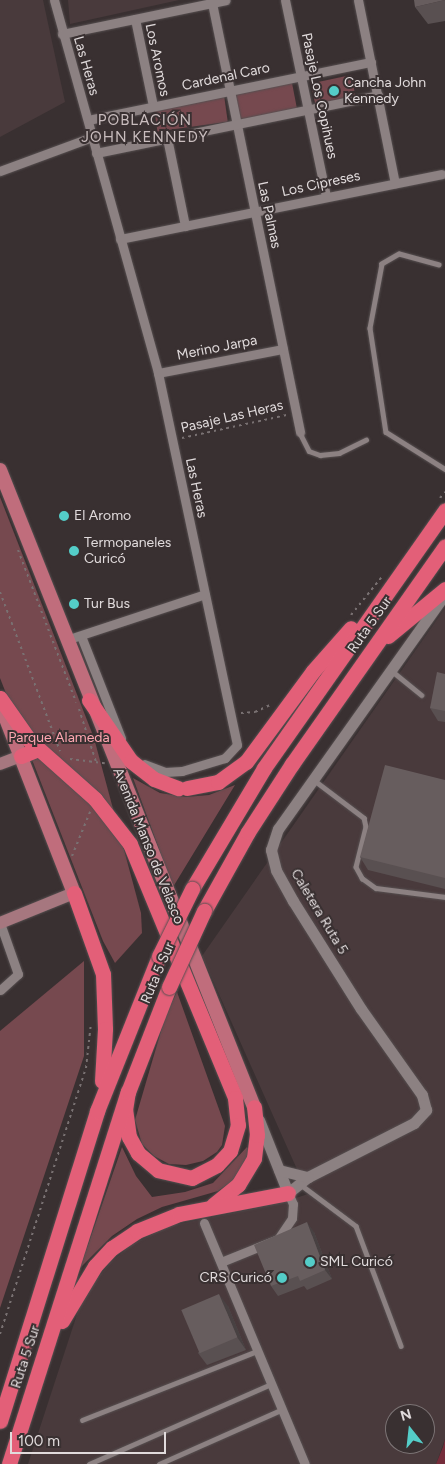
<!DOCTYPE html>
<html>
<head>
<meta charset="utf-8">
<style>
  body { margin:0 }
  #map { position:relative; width:445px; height:1464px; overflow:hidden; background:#393031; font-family:Figtree,sans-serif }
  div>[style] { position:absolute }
  .built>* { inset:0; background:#493a3c }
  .green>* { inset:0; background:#76494f; transform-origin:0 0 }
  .water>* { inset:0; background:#752c3a }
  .path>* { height:2px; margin-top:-1px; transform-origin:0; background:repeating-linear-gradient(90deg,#797172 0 2.5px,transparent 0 6.5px) }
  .roads { filter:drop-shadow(0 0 1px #564f50) drop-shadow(0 0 1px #564f50) }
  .service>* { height:4.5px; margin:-2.25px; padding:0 2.25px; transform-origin:2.25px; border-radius:2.25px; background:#8c8182 }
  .minor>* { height:9px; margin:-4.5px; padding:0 4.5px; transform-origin:4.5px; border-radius:4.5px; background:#8c8182 }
  .tertiary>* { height:11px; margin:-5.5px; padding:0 5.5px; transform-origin:5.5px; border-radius:5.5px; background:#8c8182 }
  .secondary>* { height:12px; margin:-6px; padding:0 6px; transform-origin:6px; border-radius:6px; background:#a6777f }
  .primary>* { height:14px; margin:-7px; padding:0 7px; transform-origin:7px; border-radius:7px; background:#c06d7c }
  .motorway>* { height:15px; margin:-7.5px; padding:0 7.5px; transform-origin:7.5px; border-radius:7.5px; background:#e35f78 }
  .bridges { filter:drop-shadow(0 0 1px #564f50) drop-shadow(0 0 1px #564f50) }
  .motorway-bridge>* { height:15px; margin:-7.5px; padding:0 7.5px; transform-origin:7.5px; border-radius:7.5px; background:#e35f78 }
  .wall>* { inset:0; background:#595051 }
  .shaded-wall>* { inset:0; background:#484142 }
  .building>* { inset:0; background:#675d5e; transform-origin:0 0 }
  .dots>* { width:14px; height:14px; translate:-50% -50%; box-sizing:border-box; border:2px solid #393031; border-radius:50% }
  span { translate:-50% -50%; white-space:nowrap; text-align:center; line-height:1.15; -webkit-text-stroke:4px #393031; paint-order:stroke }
  .street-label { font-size:14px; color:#e1dbdc }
  .poi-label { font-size:14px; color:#e1dbdc }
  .left { translate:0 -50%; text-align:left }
  .right { translate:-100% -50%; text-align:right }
  .park-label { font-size:14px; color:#fea6b1 }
  .neighbourhood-label { font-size:15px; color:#c9bdbe; letter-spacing:1px }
  .north { position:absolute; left:385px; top:1404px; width:50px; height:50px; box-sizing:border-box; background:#393031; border:1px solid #7c7475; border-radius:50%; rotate:344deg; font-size:14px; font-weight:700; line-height:20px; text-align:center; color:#e1dbdc }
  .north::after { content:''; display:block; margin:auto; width:18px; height:22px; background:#54cdc8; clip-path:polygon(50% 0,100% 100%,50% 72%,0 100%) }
  .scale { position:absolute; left:10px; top:1432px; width:156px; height:22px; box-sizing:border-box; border:2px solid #e1dbdc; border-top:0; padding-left:6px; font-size:15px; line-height:18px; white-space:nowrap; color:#e1dbdc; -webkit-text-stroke:4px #393031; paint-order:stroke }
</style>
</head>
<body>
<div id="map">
  <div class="built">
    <div style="clip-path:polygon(0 0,43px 0,65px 102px,0 137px)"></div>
    <div style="clip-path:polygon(68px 0,179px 0,70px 24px)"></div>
    <div style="clip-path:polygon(evenodd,445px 608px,445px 1439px,436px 1464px,28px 1464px,83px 1296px,110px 1263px,131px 1245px,169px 1226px,281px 1203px,308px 1194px,202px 956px,445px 608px,395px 1414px,425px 1414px,425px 1444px,395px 1444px,395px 1414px)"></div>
  </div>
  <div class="green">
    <div style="left:351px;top:75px;width:24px;height:41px;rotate:78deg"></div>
    <div style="left:292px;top:83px;width:26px;height:61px;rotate:79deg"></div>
    <div style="left:224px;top:95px;width:27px;height:71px;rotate:82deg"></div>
    <div style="clip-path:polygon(0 497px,94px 738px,141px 913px,142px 933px,115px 963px,103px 941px,0 678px)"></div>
    <div style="clip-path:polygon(133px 778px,160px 793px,186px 797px,209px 795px,235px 785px,173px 887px)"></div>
    <div style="clip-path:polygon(84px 961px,84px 1056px,0 1308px,0 1031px)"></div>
    <div style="clip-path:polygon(177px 992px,225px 1126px,222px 1145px,217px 1152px,203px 1161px,186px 1165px,169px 1164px,154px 1156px,142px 1144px,135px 1120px,166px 1014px)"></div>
    <div style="clip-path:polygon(122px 1147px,136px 1176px,152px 1197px,185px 1192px,213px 1183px,247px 1147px,251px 1153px,244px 1173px,218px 1191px,162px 1207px,137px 1219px,112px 1236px,80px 1268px)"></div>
  </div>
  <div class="water">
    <div style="clip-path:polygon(445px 1439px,445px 1464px,436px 1464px,443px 1447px)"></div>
  </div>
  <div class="path">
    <div style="left:182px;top:438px;width:107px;rotate:-12.4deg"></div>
    <div style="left:440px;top:498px;width:8px;rotate:-50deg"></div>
    <div style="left:18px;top:550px;width:163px;rotate:69.1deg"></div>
    <div style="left:0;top:592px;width:170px;rotate:69.3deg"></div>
    <div style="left:351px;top:615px;width:48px;rotate:-51deg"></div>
    <div style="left:79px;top:709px;width:56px;rotate:72.2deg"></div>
    <div style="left:241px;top:713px;width:14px;rotate:-4deg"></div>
    <div style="left:255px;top:712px;width:19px;rotate:-25deg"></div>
    <div style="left:70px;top:759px;width:35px;rotate:7deg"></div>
    <div style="left:72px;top:856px;width:48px;rotate:-67.8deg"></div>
    <div style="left:0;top:1334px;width:280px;rotate:-72.1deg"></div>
    <div style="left:86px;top:1068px;width:45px;rotate:-83.7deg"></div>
  </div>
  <div class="roads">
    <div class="service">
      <div style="left:439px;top:265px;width:41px;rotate:-164.6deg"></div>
      <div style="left:399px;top:254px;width:20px;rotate:150deg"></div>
      <div style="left:382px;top:264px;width:65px;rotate:100.6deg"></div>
      <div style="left:370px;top:328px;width:105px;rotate:81.3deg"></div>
      <div style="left:386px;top:432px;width:70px;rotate:32.1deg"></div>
      <div style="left:300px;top:433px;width:20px;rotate:63deg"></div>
      <div style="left:309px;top:451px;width:12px;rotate:20deg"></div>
      <div style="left:320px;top:455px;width:19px;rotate:-6deg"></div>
      <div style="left:339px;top:453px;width:30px;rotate:-26deg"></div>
      <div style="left:392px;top:671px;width:38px;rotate:39deg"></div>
      <div style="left:314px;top:780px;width:63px;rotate:37.2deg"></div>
      <div style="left:364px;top:818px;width:9px;rotate:77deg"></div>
      <div style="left:366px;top:827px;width:41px;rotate:104deg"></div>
      <div style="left:356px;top:867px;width:13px;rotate:61deg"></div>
      <div style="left:362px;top:878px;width:17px;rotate:36deg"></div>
      <div style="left:376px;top:888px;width:70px;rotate:7.4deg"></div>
      <div style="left:300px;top:1184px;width:70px;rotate:36.9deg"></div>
      <div style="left:356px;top:1226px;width:128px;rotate:69.4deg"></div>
      <div style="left:82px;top:1420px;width:188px;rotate:-21.5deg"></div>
      <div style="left:89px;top:1464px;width:199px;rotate:-23.7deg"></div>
      <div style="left:159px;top:1464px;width:133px;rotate:-23.9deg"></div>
    </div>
    <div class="minor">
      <div style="left:54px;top:0;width:387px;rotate:74.4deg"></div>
      <div style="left:158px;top:373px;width:380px;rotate:78deg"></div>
      <div style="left:237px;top:745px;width:18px;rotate:133deg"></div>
      <div style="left:225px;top:758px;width:45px;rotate:163.2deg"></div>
      <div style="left:182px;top:771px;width:17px;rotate:177deg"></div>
      <div style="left:165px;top:772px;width:22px;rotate:-159deg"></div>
      <div style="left:285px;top:0;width:201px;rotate:78.2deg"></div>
      <div style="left:358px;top:0;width:187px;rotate:78.6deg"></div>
      <div style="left:212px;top:3px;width:438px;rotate:78.4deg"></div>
      <div style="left:135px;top:19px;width:89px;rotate:78.3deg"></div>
      <div style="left:62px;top:34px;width:167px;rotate:-11.7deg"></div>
      <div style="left:88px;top:120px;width:289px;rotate:-11.6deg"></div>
      <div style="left:167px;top:138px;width:90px;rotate:78.4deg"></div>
      <div style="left:96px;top:153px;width:288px;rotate:-11.6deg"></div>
      <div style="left:0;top:171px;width:98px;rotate:-20.3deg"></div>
      <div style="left:120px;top:239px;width:328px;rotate:-11.4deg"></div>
      <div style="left:158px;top:373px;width:127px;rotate:-10.9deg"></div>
      <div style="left:81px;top:636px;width:110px;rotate:68.6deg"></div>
      <div style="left:66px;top:640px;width:146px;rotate:-18.3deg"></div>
      <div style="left:0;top:923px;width:54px;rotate:70.6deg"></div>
      <div style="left:18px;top:974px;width:24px;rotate:138deg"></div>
      <div style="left:204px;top:1223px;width:261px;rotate:67.3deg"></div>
      <div style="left:221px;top:1262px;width:61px;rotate:-22deg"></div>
      <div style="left:278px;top:1239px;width:25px;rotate:-56deg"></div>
      <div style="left:292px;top:1218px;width:14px;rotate:-86deg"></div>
      <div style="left:293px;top:1204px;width:12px;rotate:-114deg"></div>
    </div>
    <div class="tertiary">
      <div style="left:259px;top:1120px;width:79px;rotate:68.3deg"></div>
      <div style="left:288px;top:1193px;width:26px;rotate:-39deg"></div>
      <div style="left:308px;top:1177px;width:119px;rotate:-27deg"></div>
      <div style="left:414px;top:1123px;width:18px;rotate:-47deg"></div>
      <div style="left:426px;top:1110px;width:16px;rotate:-105deg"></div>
      <div style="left:422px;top:1095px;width:105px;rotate:-125.3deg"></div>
      <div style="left:361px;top:1009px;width:128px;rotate:-122.2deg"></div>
      <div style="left:293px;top:901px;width:35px;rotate:-119deg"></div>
      <div style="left:276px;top:870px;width:21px;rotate:-104deg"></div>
      <div style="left:271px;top:850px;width:22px;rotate:-72deg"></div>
      <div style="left:278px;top:829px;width:288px;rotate:-54.6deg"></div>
      <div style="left:279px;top:1170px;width:30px;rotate:14deg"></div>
    </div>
    <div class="secondary">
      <div style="left:0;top:764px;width:22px;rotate:-21deg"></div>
      <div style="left:0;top:923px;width:80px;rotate:-22.1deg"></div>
    </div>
    <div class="primary">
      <div style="left:0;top:470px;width:686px;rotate:68.26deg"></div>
      <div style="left:1px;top:706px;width:201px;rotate:68.7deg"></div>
    </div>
    <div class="motorway">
      <div style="left:388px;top:636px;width:74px;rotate:-39.5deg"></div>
      <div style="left:0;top:698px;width:52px;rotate:55.1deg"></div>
      <div style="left:30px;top:741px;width:87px;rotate:41.7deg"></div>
      <div style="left:95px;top:799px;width:57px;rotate:52.1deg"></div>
      <div style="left:130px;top:844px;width:275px;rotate:67.5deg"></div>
      <div style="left:235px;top:1098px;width:27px;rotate:84deg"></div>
      <div style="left:238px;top:1125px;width:27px;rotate:107deg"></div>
      <div style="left:230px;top:1151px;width:19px;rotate:133deg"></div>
      <div style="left:217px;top:1165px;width:28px;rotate:153deg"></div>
      <div style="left:192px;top:1178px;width:35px;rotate:-167deg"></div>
      <div style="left:158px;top:1170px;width:26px;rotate:-140deg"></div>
      <div style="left:138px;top:1153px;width:18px;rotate:-119deg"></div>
      <div style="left:129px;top:1137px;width:27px;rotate:-98deg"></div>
      <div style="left:125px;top:1110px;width:18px;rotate:-81deg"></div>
      <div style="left:89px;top:700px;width:74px;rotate:55.5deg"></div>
      <div style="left:131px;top:761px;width:29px;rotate:38deg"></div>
      <div style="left:154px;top:779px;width:26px;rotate:21deg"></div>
      <div style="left:21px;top:756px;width:18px;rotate:-22deg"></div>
      <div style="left:187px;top:788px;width:32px;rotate:-11deg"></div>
      <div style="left:218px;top:782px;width:34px;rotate:-36deg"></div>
      <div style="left:246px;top:762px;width:113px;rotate:-53.6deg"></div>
      <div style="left:313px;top:671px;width:57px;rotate:-48.5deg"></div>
      <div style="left:192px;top:889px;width:141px;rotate:-59.2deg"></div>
      <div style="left:264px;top:768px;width:315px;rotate:-54.9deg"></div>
      <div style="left:74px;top:893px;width:86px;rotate:70.3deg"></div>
      <div style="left:103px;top:974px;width:55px;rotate:87.9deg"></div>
      <div style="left:105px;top:1029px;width:52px;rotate:93.3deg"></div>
      <div style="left:204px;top:911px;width:90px;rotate:-60.9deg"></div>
      <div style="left:248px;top:832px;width:81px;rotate:-57.1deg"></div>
      <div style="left:292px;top:764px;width:266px;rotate:-54.9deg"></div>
      <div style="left:213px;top:1205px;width:32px;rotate:-39deg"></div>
      <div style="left:238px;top:1185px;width:31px;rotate:-59deg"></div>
      <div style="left:254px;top:1158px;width:23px;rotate:-83deg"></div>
      <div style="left:257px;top:1135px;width:28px;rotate:-96deg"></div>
      <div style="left:62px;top:1321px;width:64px;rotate:-59deg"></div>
      <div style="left:95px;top:1266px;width:25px;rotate:-47deg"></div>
      <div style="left:112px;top:1248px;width:30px;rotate:-34deg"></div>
      <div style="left:137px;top:1231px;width:45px;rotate:-22deg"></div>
      <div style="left:179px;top:1214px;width:111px;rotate:-10.9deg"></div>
      <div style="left:0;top:1421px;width:325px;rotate:-72.6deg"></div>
      <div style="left:97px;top:1111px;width:167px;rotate:-68.2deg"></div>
      <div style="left:9px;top:1464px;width:391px;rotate:-72.3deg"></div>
      <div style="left:128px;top:1092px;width:113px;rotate:-68.7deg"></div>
    </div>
  </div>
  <div class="bridges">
    <div class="motorway-bridge">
      <div style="left:159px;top:956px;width:75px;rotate:-63.8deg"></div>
      <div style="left:169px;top:987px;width:84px;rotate:-65.3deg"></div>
    </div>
  </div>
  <div class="wall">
    <div style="clip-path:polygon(445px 0,445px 21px,428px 24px,415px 7px)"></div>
    <div style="clip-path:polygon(445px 674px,445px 722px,438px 721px,430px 708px)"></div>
    <div style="clip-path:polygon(445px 780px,445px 889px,368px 870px,360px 857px)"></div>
    <div style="clip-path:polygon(314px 1232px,332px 1279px,307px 1290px,304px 1286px,278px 1296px,271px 1286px)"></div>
    <div style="clip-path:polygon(228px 1306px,246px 1350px,207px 1365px,198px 1353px)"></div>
  </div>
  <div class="shaded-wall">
    <div style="clip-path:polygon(307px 1222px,314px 1232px,332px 1279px,325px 1270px)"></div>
    <div style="clip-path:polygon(219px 1294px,228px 1306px,246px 1350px,237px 1337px)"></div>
  </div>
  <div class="building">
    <div style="clip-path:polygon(414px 0,445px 0,415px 7px)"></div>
    <div style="clip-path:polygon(437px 672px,445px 674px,445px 711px,430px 708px)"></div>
    <div style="clip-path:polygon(385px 765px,445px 780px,445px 878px,360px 857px)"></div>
    <div style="clip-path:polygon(307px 1222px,325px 1270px,300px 1281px,298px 1276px,271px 1286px,254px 1245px)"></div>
    <div style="left:219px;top:1294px;width:47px;height:41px;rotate:67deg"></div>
  </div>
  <div class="dots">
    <div style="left:334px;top:91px;background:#54cdc8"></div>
    <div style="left:64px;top:516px;background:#54cdc8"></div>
    <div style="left:74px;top:551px;background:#54cdc8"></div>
    <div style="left:74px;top:604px;background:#54cdc8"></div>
    <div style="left:310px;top:1262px;background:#54cdc8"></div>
    <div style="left:282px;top:1278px;background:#54cdc8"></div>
  </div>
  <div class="street-label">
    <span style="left:157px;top:60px;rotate:78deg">Los Aromos</span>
    <span style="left:86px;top:66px;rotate:74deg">Las Heras</span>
    <span style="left:226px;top:77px;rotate:-12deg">Cardenal Caro</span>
    <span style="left:319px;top:96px;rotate:78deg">Pasaje Los Copihues</span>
    <span style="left:321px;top:184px;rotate:-12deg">Los Cipreses</span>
    <span style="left:269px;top:215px;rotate:78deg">Las Palmas</span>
    <span style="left:217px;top:348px;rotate:-11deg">Merino Jarpa</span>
    <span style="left:232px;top:417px;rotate:-13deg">Pasaje Las Heras</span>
    <span style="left:196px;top:488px;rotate:78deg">Las Heras</span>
    <span style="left:370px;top:625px;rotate:-55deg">Ruta 5 Sur</span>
    <span style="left:148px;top:846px;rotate:68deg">Avenida Manso de Velasco</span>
    <span style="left:319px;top:912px;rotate:59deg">Caletera Ruta 5</span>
    <span style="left:158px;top:973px;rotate:-67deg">Ruta 5 Sur</span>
    <span style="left:26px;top:1357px;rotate:-72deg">Ruta 5 Sur</span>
  </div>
  <div class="poi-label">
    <span class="left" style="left:344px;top:91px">Cancha John<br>Kennedy</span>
    <span class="left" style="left:74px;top:516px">El Aromo</span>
    <span class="left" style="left:84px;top:551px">Termopaneles<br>Curicó</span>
    <span class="left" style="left:84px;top:604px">Tur Bus</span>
    <span class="left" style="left:320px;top:1262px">SML Curicó</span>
    <span class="right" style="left:272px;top:1278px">CRS Curicó</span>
  </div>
  <div class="park-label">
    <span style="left:59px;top:738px">Parque Alameda</span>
  </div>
  <div class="neighbourhood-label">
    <span style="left:145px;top:129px">POBLACIÓN<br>JOHN KENNEDY</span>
  </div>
  <div class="north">N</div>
  <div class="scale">100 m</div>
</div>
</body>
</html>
